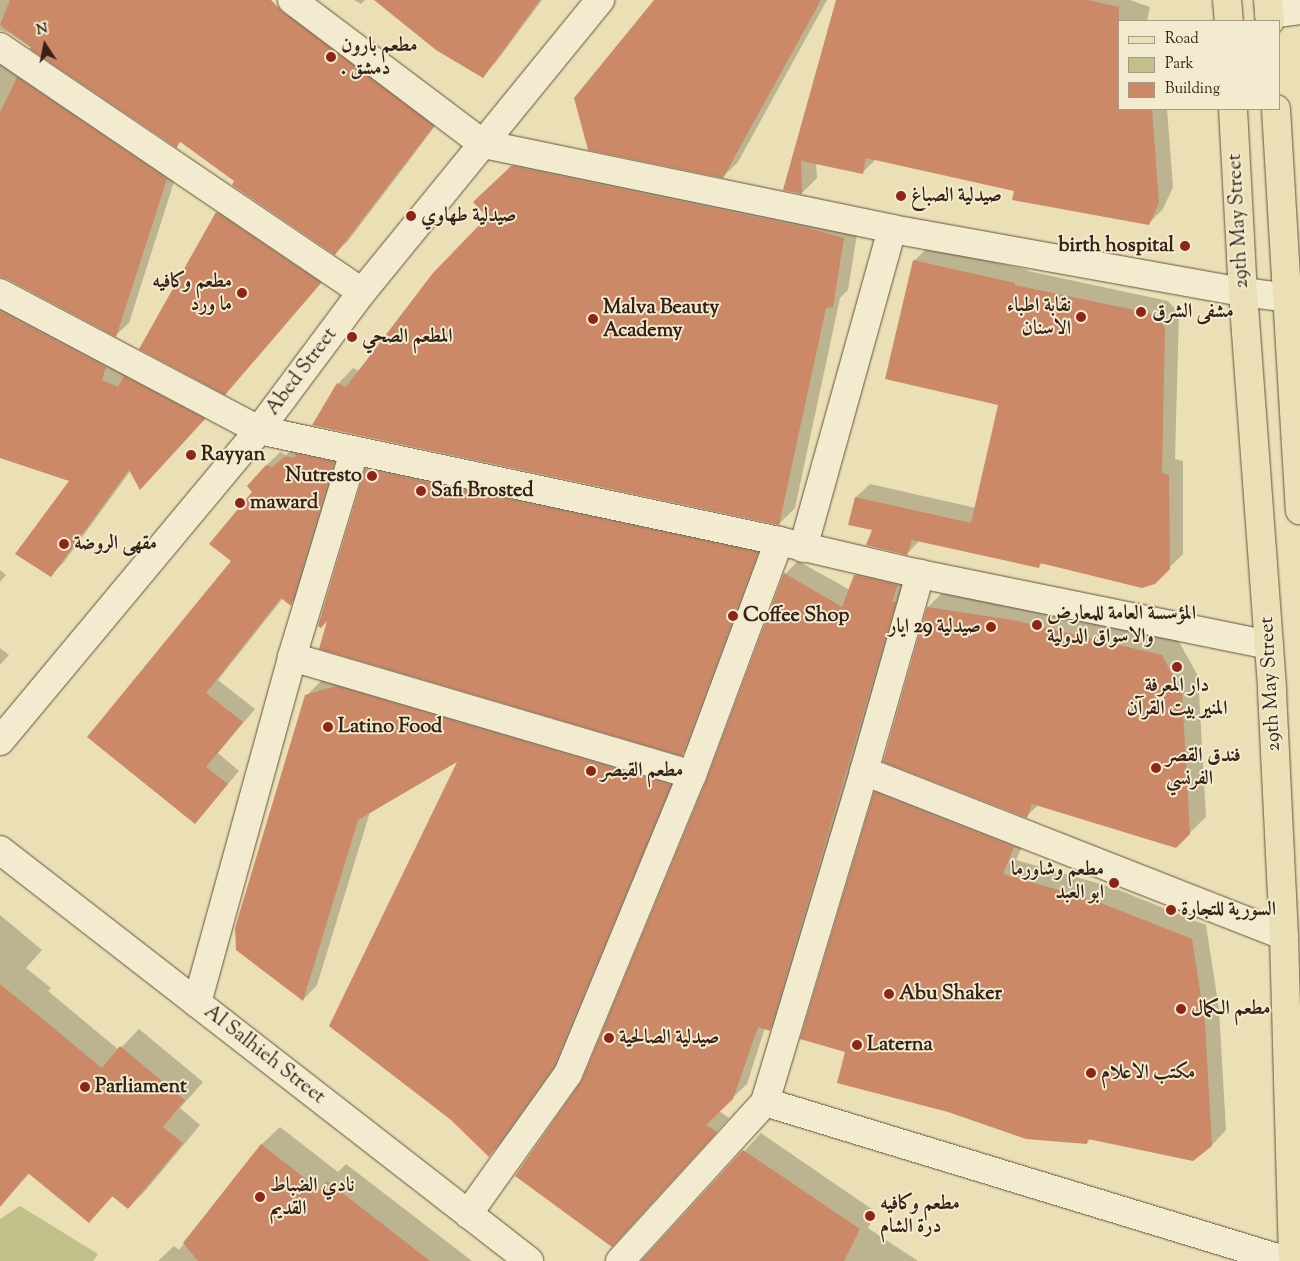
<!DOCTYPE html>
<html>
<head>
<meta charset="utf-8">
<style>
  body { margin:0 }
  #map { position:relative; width:1300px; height:1261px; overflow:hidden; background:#ebe0b5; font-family:"Sorts Mill Goudy",Amiri,serif }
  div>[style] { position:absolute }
  .green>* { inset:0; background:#c0c088 }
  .shadow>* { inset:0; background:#0003 }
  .building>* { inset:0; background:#cc8967 }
  .roads { filter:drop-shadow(0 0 1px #63513e) drop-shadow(0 0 1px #63513e) }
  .minor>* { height:28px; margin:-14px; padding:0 14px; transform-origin:14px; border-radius:14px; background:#f2ebcf }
  .tertiary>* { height:28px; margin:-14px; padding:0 14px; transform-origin:14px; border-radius:14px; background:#f2ebcf }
  .secondary>* { height:28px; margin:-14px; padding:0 14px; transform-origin:14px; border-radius:14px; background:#f2ebcf }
  .primary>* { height:28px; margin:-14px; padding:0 14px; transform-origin:14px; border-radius:14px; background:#ebe0b5 }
  .dots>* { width:14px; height:14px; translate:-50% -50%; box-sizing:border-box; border:2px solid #f2ebcf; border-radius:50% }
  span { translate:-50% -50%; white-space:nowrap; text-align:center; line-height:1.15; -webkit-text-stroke:4px #f2ebcf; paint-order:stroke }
  .poi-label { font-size:20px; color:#362117; font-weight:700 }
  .left { translate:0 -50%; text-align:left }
  .right { translate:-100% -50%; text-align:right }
  .street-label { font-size:20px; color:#362117 }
  .legend { position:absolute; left:1118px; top:20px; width:162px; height:90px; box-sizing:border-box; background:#f2ebcf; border:1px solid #a79a85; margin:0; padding:6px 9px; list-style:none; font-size:15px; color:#362117 }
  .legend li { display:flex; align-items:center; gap:10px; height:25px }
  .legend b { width:25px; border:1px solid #a79a85 }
  .north { position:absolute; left:20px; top:20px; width:50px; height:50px; -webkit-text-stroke:4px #f2ebcf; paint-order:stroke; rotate:349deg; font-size:14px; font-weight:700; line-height:20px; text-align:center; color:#362117 }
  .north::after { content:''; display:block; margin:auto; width:18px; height:22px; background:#362117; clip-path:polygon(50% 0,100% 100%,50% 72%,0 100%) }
</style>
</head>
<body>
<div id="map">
  <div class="green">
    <div style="clip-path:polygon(20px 1206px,98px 1254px,93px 1261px,0 1261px,0 1219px)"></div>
  </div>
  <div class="shadow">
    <div style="clip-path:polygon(0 0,268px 0,288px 17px,301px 4px,445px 113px,348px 241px,335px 253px,182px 141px,177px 146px,9px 33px,0 30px)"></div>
    <div style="clip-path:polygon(354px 0,365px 0,361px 4px)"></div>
    <div style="clip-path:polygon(376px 0,542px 0,496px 62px,482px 76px)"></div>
    <div style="clip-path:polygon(656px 0,827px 0,738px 162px,723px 177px)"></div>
    <div style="clip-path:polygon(838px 0,1130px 0,1150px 7px,1147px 21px,1119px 21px,1119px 109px,1167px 109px,1173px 187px,1163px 209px,1148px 224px,1015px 190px,876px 159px,862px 173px,816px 163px,817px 178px,802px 193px,785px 189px)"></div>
    <div style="clip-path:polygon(0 43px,179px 166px,129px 323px,116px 335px,7px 278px,0 276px)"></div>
    <div style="clip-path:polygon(528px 151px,859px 222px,848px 290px,840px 298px,795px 508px,779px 524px,314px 425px,338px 384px,353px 368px,359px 371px,488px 217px,490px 187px)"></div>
    <div style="clip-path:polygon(231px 199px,334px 268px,225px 393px,217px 213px)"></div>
    <div style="clip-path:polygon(928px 247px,1028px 270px,1028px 271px,1168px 301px,1179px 313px,1175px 459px,1183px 461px,1183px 554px,1155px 582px,1043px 562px,1039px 567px,920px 540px,907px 554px,873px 529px,856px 497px,870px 484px,976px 508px,999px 404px,914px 261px)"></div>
    <div style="clip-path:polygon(0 289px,216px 406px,152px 475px,131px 470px,64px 562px,51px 575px,71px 481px,0 457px)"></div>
    <div style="clip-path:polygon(300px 444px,346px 449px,304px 591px,291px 604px,283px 598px,218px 680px,255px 709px,218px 753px,239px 771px,195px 823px,89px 737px,233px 560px,254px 492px,267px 465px,280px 452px,286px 455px)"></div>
    <div style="clip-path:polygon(380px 456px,771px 539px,696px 741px,682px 754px,366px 469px)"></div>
    <div style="clip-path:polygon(798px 561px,850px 590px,856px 575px,869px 562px,910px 571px,783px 1016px,770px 1029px,765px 1028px,747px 1084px,719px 1111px,729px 1118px,625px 1232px,584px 1081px,708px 781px,785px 574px)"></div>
    <div style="clip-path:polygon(0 570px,6px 575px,0 582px)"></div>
    <div style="clip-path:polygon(944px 591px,1178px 640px,1198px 676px,1206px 817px,1176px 846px,1038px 805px,1026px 817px,928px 607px)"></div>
    <div style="clip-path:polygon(0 648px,9px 655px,0 665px)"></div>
    <div style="clip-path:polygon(352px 672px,685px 771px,568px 1050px,504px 1141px,489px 1155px,452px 1119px,460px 759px,370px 812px,317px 985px,303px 1000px,306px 696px,321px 681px)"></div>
    <div style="clip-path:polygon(889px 778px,1028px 833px,1016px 860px,1111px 887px,1206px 925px,1219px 1009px,1226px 1130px,1212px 1145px,1091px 1138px,1087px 1143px,847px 1051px,802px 1038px,875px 792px)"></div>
    <div style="clip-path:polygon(0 915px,42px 950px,26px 968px,51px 988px,48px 991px,119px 1050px,139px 1029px,203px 1082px,180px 1108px,200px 1125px,146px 1190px,128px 1208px,113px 1196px,89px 1222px,30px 1173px,0 1206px)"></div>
    <div style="clip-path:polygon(280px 1127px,338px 1172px,346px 1164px,472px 1261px,158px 1261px,174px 1246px,179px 1250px,261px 1145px)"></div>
    <div style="clip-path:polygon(761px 1133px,876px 1212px,868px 1228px,918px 1261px,643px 1261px)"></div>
  </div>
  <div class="building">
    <div style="clip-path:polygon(10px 0,271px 0,283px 12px,434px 126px,335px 255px,232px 185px,234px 181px,179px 141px,177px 148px,30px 49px,31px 47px,0 25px)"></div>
    <div style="clip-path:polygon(374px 0,540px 0,483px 78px,436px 50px)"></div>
    <div style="clip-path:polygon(654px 0,821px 0,723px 178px,588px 150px,574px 98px)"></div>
    <div style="clip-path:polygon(836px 0,1088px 0,1119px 7px,1119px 109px,1152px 109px,1159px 203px,1149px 225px,1012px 200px,1014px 191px,866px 158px,863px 174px,801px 161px,802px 194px,783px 190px)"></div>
    <div style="clip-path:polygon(17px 77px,167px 179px,116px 337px,7px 279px,0 277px,0 113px)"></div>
    <div style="clip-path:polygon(511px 166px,804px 227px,844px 238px,833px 307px,826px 308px,779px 525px,312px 425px,337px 383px,346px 387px,433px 273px,487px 217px,473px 202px)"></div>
    <div style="clip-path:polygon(216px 212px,321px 283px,225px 395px,139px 349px)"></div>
    <div style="clip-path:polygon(913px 260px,1015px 283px,1015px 285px,1154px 314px,1165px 328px,1162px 473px,1169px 475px,1170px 569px,1155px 584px,1142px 588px,1040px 563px,1039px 568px,912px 540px,907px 555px,866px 545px,872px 530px,848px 525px,855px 497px,971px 523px,998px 405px,885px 379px)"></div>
    <div style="clip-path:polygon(0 311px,106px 367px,102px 380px,118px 387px,124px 376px,205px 419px,140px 490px,129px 470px,51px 577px,15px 554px,69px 481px,0 458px)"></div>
    <div style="clip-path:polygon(296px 454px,334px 462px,291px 606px,281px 598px,206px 693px,243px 722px,206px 767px,228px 784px,195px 824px,87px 737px,231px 561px,209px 544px,252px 492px,247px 486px,266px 465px,272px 467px,286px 456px,294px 458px)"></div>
    <div style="clip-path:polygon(365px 469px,758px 552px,682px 756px,319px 649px,327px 621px,321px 628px,318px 626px)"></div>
    <div style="clip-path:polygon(784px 573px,842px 607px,854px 575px,898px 585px,892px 602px,896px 602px,770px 1031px,758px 1027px,733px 1099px,706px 1125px,717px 1132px,612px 1247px,515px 1176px,582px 1080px,706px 781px)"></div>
    <div style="clip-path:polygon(927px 607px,1013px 620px,1162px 655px,1182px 693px,1190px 834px,1176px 848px,1032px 804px,1027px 818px,883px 762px)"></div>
    <div style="clip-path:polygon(336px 686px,671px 785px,554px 1066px,489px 1157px,451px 1120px,329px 1026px,457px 762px,358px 820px,303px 1001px,236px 950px,235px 928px,305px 695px)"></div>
    <div style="clip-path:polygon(874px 792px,1014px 847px,1003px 874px,1096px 901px,1192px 939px,1205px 1023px,1212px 1146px,1193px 1161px,1088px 1139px,1087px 1144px,1026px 1139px,948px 1112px,837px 1083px,845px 1052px,800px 1039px)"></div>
    <div style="clip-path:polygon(0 984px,102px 1068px,120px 1046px,185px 1100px,163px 1127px,183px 1143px,128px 1209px,112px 1196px,89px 1223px,28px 1173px,0 1207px)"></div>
    <div style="clip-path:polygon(261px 1144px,320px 1190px,327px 1181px,430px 1261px,198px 1261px,183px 1243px)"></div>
    <div style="clip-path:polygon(743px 1150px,860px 1229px,844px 1261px,641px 1261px)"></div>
  </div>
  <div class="roads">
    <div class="minor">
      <div style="left:292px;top:0;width:239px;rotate:37deg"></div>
      <div style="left:483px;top:144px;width:418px;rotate:11.7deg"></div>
      <div style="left:892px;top:229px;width:357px;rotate:10.2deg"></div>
      <div style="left:1243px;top:292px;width:46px;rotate:7.4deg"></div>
      <div style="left:1289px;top:298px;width:11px;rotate:-5deg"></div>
      <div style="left:1269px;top:14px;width:31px;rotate:-7deg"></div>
      <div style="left:0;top:47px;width:437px;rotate:34.1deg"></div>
      <div style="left:0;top:293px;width:293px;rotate:27.9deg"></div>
      <div style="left:259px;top:430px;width:532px;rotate:12.05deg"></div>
      <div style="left:779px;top:541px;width:145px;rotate:13.2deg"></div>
      <div style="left:920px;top:574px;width:356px;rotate:11.5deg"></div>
      <div style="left:803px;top:548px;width:331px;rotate:-74.4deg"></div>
      <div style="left:292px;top:657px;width:417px;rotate:16.4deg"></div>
      <div style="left:864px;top:771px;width:451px;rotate:21.4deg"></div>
      <div style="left:197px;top:1003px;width:359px;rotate:-74.6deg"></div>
      <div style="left:292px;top:657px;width:215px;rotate:-73.2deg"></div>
      <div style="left:765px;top:1102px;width:546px;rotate:16.94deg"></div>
      <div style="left:468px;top:1214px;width:172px;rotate:-54.5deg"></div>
      <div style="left:568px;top:1074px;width:324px;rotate:-67.5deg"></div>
      <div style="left:692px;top:775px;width:250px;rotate:-69.6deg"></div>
      <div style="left:620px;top:1261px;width:215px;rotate:-47.6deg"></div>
      <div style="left:765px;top:1102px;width:345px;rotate:-73.3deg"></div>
      <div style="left:864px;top:771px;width:205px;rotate:-74.1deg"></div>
    </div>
    <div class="tertiary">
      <div style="left:0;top:850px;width:670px;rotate:37.84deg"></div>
    </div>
    <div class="secondary">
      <div style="left:0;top:741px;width:405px;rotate:-50.2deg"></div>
      <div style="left:259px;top:430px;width:172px;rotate:-53.3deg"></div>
      <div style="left:362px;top:292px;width:377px;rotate:-50.8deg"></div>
    </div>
    <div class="primary">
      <div style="left:1227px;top:0;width:21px;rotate:85deg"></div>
      <div style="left:1268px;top:0;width:21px;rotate:85deg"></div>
      <div style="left:1233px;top:109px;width:183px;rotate:86.9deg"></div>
      <div style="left:1243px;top:292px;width:400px;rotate:85.8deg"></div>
      <div style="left:1272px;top:691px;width:245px;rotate:87.2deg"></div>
      <div style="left:1284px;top:936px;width:325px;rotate:88.4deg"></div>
      <div style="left:1276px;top:109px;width:402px;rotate:86.6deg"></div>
    </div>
  </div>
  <div class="dots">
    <div style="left:331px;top:57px;background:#8f2418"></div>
    <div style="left:901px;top:196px;background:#8f2418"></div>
    <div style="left:411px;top:216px;background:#8f2418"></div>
    <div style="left:1185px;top:246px;background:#8f2418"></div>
    <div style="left:242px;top:293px;background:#8f2418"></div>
    <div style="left:1141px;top:312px;background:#8f2418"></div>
    <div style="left:1081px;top:317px;background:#8f2418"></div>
    <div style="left:593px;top:319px;background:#8f2418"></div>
    <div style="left:352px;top:337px;background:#8f2418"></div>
    <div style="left:191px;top:455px;background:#8f2418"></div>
    <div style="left:372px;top:476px;background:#8f2418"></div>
    <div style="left:421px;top:491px;background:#8f2418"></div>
    <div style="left:240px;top:503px;background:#8f2418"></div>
    <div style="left:64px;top:544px;background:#8f2418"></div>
    <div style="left:733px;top:616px;background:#8f2418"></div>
    <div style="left:1037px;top:625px;background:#8f2418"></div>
    <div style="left:991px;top:627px;background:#8f2418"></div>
    <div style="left:1177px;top:667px;background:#8f2418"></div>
    <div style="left:328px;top:727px;background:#8f2418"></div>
    <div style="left:1156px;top:768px;background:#8f2418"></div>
    <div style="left:591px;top:771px;background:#8f2418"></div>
    <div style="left:1114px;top:883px;background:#8f2418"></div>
    <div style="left:1171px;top:910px;background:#8f2418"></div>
    <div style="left:889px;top:994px;background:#8f2418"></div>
    <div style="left:1181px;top:1009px;background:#8f2418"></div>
    <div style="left:609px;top:1038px;background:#8f2418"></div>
    <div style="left:857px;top:1045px;background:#8f2418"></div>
    <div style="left:1091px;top:1073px;background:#8f2418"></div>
    <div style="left:85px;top:1087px;background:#8f2418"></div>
    <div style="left:260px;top:1197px;background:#8f2418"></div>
    <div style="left:870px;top:1216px;background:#8f2418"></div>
  </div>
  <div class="poi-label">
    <span class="left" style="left:341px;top:58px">مطعم بارون<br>. دمشق</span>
    <span class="left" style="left:911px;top:196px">صيدلية الصباغ</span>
    <span class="left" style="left:421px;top:216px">صيدلية طهاوي</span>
    <span class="right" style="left:1174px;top:246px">birth hospital</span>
    <span class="right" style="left:232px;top:294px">مطعم وكافيه<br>ما ورد</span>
    <span class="right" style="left:1071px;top:318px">نقابة اطباء<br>الاسنان</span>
    <span class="left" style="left:603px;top:320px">Malva Beauty<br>Academy</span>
    <span class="left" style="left:1152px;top:312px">مشفى الشرق</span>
    <span class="left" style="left:362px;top:337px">المطعم الصحي</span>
    <span class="left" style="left:201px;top:455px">Rayyan</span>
    <span class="right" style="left:362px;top:476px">Nutresto</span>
    <span class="left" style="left:431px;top:491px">Safi Brosted</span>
    <span class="left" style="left:250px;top:503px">maward</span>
    <span class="left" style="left:74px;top:544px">مقهى الروضة</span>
    <span class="left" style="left:1047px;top:626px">المؤسسة العامة للمعارض<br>والاسواق الدولية</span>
    <span class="left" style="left:743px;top:616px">Coffee Shop</span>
    <span class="right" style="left:981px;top:627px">صيدلية 29 ايار</span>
    <span style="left:1177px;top:698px">دار المعرفة<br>المنير بيت القرآن</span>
    <span class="left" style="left:338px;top:727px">Latino Food</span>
    <span class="left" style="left:1166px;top:768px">فندق القصر<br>الفرنسي</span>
    <span class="left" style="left:601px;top:771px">مطعم القيصر</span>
    <span class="right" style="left:1104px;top:882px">مطعم وشاورما<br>ابو العبد</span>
    <span class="left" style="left:1181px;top:910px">السورية للتجارة</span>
    <span class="left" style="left:899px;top:994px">Abu Shaker</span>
    <span class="left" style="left:1191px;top:1009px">مطعم الكمال</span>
    <span class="left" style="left:619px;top:1038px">صيدلية الصالحية</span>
    <span class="left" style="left:867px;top:1045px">Laterna</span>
    <span class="left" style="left:1101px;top:1073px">مكتب الاعلام</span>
    <span class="left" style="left:95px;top:1087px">Parliament</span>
    <span class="left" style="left:270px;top:1198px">نادي الضباط<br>القديم</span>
    <span class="left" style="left:880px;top:1216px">مطعم وكافيه<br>درة الشام</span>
  </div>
  <div class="street-label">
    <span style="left:1239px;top:221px;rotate:-93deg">29th May Street</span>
    <span style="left:302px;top:372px;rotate:-53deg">Abed Street</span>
    <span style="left:1271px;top:684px;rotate:-93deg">29th May Street</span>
    <span style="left:264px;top:1055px;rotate:38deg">Al Salhieh Street</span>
  </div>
  <ul class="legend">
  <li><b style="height:6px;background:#ebe0b5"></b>Road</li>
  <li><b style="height:14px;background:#c0c088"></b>Park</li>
  <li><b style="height:14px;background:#cc8967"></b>Building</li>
  </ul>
  <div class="north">N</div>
</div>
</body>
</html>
